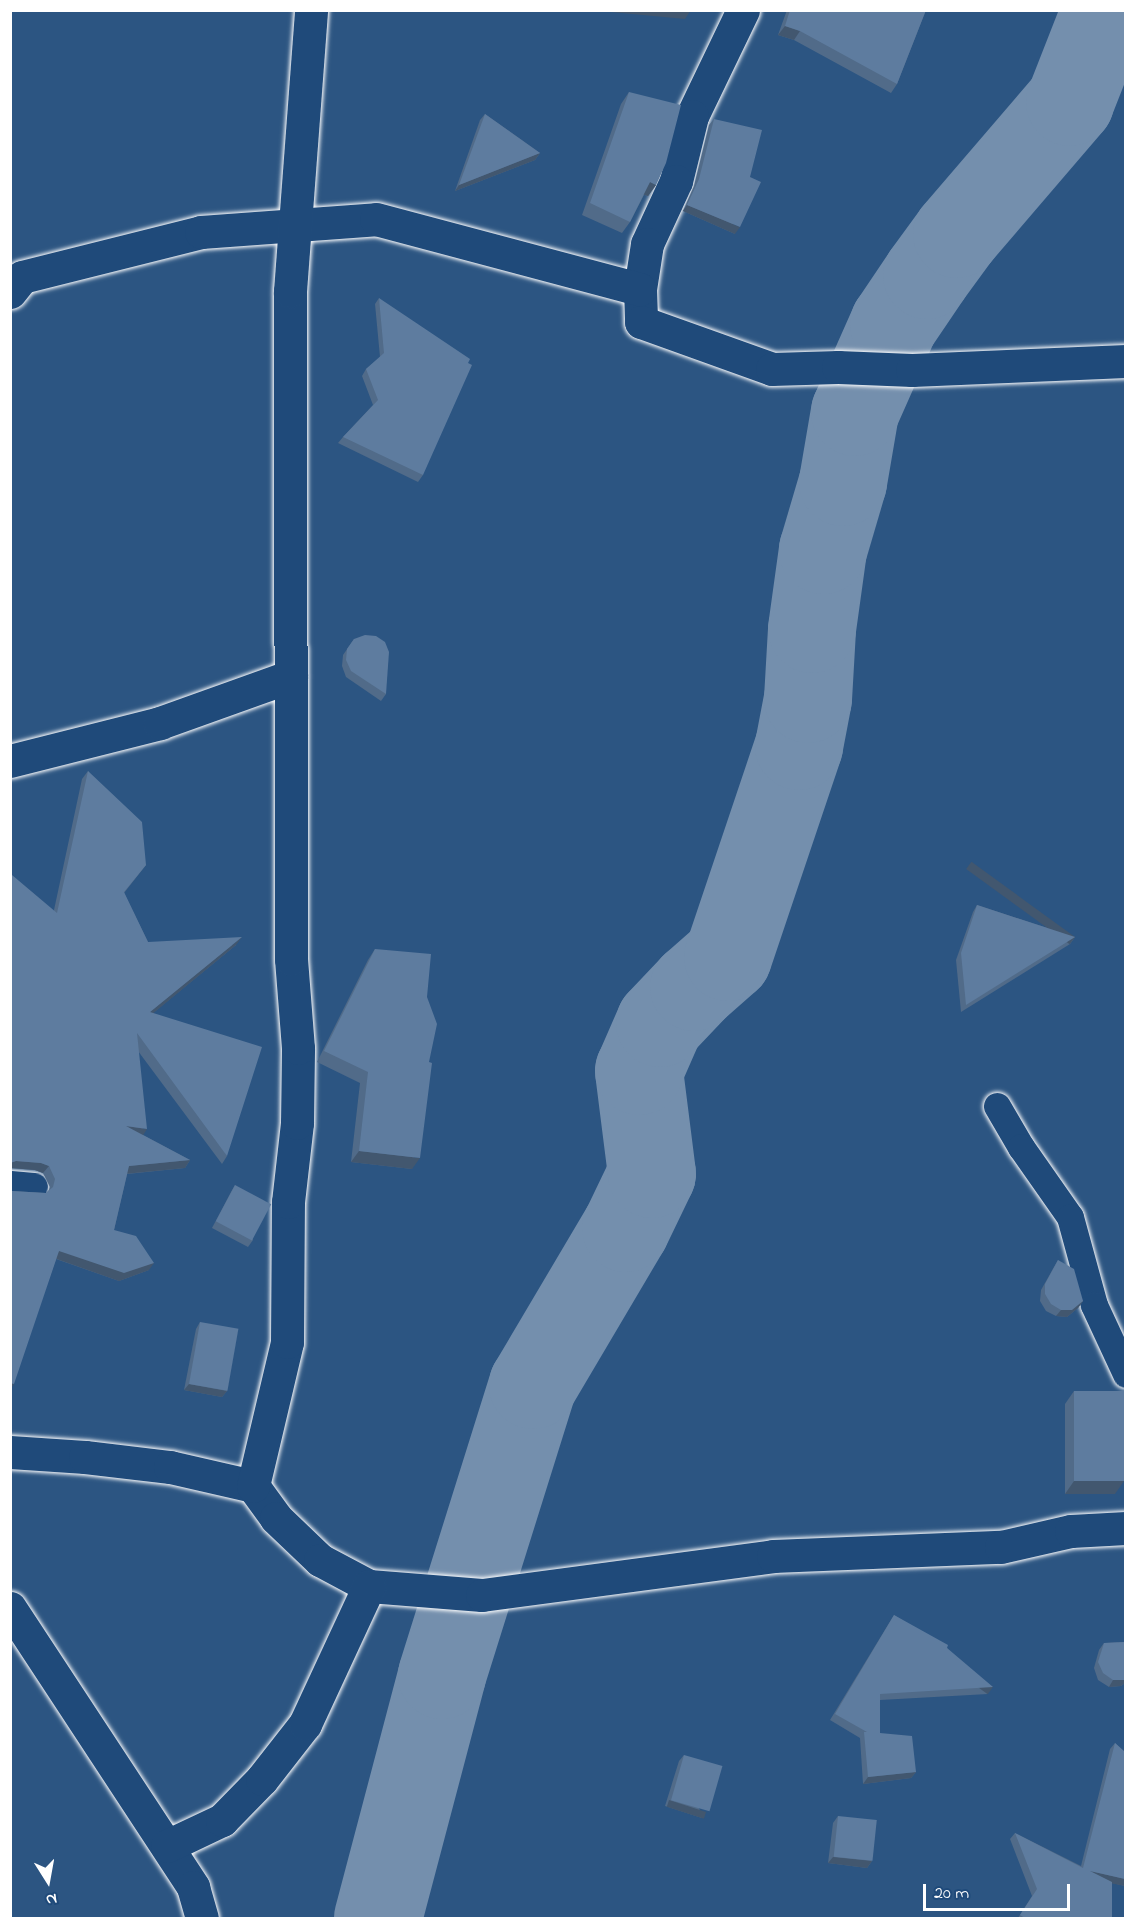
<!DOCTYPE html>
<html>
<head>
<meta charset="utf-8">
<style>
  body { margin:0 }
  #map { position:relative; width:1136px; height:1929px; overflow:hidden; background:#2c5582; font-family:"Indie Flower",sans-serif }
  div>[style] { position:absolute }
  .river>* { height:88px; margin:-44px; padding:0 44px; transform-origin:44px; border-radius:44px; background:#748fad }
  .roads { filter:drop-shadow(0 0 2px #fff) drop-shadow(0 0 2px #fff) }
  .service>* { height:27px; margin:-13.5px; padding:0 13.5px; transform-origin:13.5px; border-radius:13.5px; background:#1f4a7a }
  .minor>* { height:33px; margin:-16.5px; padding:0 16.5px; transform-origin:16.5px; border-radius:16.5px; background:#1f4a7a }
  .wall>* { inset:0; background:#516b89 }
  .shaded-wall>* { inset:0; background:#42576f; transform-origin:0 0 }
  .building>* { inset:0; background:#5e7c9f; transform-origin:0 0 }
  span { translate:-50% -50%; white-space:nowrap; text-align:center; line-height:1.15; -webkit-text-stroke:5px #1f4a7a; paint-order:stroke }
  .frame { position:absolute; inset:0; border:12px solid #fff; pointer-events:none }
  .north { position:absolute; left:18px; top:1851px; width:60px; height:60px; -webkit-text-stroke:4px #1f4a7a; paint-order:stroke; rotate:169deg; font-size:16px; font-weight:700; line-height:24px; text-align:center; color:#fff }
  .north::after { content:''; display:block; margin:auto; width:21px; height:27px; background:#fff; clip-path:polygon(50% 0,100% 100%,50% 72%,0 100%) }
  .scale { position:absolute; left:923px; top:1884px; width:147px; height:27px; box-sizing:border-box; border:3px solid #fff; border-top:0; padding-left:8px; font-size:18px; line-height:21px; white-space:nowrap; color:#fff; -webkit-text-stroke:4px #1f4a7a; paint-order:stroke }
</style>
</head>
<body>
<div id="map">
  <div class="river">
    <div style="left:378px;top:1918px;width:251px;rotate:-75.2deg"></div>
    <div style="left:442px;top:1675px;width:304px;rotate:-72.6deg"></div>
    <div style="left:533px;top:1385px;width:182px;rotate:-59.4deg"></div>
    <div style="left:626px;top:1228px;width:60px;rotate:-64.3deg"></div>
    <div style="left:652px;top:1174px;width:104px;rotate:-97.2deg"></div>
    <div style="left:639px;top:1071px;width:52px;rotate:-66.4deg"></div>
    <div style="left:660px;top:1023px;width:50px;rotate:-46.6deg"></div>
    <div style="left:694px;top:987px;width:45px;rotate:-41.4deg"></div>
    <div style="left:728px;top:957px;width:223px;rotate:-71.4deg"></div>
    <div style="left:799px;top:746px;width:48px;rotate:-79.2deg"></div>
    <div style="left:808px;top:699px;width:70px;rotate:-86.7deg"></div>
    <div style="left:812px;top:629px;width:80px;rotate:-82.1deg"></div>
    <div style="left:823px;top:550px;width:71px;rotate:-73.6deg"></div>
    <div style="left:843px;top:482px;width:71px;rotate:-80.3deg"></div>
    <div style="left:855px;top:412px;width:96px;rotate:-66.1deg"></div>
    <div style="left:894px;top:324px;width:59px;rotate:-56deg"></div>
    <div style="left:927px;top:275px;width:51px;rotate:-53.8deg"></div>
    <div style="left:957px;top:234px;width:174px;rotate:-49.4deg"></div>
    <div style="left:1070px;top:102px;width:99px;rotate:-68.6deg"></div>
  </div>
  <div class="roads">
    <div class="service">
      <div style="left:997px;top:1106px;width:48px;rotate:59.7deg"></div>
      <div style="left:1021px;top:1147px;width:85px;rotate:55deg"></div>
      <div style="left:1070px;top:1217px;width:91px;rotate:74.7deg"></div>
      <div style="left:1094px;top:1305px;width:76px;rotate:65.1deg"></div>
      <div style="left:10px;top:1184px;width:24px;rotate:5deg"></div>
    </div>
    <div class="minor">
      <div style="left:743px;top:10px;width:118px;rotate:115.7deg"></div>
      <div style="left:692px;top:116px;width:67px;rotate:103.8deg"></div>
      <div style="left:676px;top:181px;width:69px;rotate:114.7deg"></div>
      <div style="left:647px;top:244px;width:46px;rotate:98.8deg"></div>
      <div style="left:640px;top:289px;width:33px;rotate:88deg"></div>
      <div style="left:641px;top:322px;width:139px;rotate:19.7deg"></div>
      <div style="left:772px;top:369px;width:66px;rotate:-1.7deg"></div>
      <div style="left:838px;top:367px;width:74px;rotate:2.3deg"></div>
      <div style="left:912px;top:370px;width:214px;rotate:-2.4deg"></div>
      <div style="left:10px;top:292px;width:19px;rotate:-51deg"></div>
      <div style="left:22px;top:277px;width:185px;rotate:-14.1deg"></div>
      <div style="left:201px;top:232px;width:175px;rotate:-4.2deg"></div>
      <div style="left:376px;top:219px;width:273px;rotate:14.9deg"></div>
      <div style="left:10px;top:761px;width:155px;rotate:-14.2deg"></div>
      <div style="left:160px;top:723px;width:139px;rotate:-19.7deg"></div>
      <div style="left:10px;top:1452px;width:75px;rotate:3.8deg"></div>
      <div style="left:85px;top:1457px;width:86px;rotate:6.7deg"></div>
      <div style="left:170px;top:1467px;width:85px;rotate:12.9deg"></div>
      <div style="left:253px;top:1486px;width:39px;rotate:54deg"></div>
      <div style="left:276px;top:1518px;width:61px;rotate:43.7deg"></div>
      <div style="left:320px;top:1560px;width:55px;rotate:28deg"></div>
      <div style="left:369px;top:1586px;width:113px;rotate:4.6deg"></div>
      <div style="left:482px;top:1595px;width:294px;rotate:-7.6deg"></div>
      <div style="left:773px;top:1556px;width:228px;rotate:-2.3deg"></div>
      <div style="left:1001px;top:1547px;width:72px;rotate:-12.9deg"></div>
      <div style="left:1071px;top:1531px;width:55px;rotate:-3.1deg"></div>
      <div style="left:253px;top:1486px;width:148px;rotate:-76.7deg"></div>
      <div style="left:287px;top:1342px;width:140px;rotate:-89.6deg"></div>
      <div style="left:288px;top:1202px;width:80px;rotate:-83.5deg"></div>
      <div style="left:297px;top:1123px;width:75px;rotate:-89.2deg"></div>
      <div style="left:298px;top:1048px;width:89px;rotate:-94.5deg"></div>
      <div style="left:291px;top:959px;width:668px;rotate:-90.09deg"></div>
      <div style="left:290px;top:291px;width:282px;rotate:-85.7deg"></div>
      <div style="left:10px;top:1608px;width:334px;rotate:56.7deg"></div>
      <div style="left:193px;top:1887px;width:32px;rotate:74deg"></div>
      <div style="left:167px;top:1846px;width:61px;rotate:-25.3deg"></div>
      <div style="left:222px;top:1820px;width:57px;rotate:-45.7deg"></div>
      <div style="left:262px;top:1779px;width:70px;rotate:-52deg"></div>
      <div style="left:305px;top:1724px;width:152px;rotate:-65.1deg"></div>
    </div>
  </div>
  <div class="wall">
    <div style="clip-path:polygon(787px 10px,926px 10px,897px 84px,891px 93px,794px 40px,778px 35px)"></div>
    <div style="clip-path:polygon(629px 92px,656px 185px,648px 196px,644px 195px,630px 222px,622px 233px,582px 215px,621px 104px)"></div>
    <div style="clip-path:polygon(485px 114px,540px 153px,535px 160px,455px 191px,480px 120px)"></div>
    <div style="clip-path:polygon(714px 119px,735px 234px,683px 211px,694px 186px,709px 125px)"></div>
    <div style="clip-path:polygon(379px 298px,423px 475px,418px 482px,338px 443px,343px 437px,373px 405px,362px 376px,366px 369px,380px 357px,375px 304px)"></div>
    <div style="clip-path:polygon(354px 639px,386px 694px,381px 701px,346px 677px,342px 666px,343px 655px)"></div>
    <div style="clip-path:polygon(88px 771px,146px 865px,124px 893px,148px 942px,236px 945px,153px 1013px,227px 1156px,222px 1164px,138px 1051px,143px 1135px,190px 1160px,185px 1168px,127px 1174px,114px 1230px,149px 1270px,119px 1281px,56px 1259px,10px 1390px,10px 1194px,12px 1191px,46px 1193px,49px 1190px,50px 1187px,43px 1173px,35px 1170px,11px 1168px,54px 910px,82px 779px)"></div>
    <div style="clip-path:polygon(977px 905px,1075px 937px,1070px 944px,961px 1012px,956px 960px,973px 912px)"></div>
    <div style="clip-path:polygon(375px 949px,427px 997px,429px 1062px,412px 1169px,351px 1162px,360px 1083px,317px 1062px,368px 960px)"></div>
    <div style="clip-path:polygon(235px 1185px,253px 1240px,248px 1247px,212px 1228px,231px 1192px)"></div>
    <div style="clip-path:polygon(1058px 1260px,1083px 1301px,1078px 1308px,1067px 1317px,1056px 1316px,1046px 1311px,1040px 1301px,1041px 1290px)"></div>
    <div style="clip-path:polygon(200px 1322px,227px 1391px,222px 1397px,184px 1390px,196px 1329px)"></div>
    <div style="clip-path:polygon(1074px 1391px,1115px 1494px,1065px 1494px,1065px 1404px)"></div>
    <div style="clip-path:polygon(894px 1615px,947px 1648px,988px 1694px,880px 1700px,880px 1733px,916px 1772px,911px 1778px,863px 1784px,860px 1738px,830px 1720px)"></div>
    <div style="clip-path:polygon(1125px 1642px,1125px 1683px,1121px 1686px,1109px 1687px,1098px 1680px,1094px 1668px,1099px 1650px,1104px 1643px)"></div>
    <div style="clip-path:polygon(1115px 1743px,1125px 1752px,1125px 1886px,1112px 1883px,1112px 1918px,1018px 1918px,1032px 1896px,1010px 1839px,1015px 1833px,1081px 1866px,1110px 1749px)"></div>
    <div style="clip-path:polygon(684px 1755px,702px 1818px,665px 1806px,679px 1761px)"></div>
    <div style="clip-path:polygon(838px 1816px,872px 1861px,867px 1868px,828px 1863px,833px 1823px)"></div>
  </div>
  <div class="shaded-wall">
    <div style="clip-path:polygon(691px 10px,685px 19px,600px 11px,600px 10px)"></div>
    <div style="clip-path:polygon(785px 26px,800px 31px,794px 40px,778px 35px)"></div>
    <div style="clip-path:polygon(540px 153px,535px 160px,455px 191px,459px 185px)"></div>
    <div style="clip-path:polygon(650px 182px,656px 185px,648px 196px,642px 194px)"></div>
    <div style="clip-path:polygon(687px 205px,740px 227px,735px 234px,683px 211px)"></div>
    <div style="clip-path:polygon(242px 937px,236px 945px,145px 1020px,150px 1012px)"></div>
    <div style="left:1075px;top:937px;width:9px;height:128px;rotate:126deg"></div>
    <div style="clip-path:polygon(126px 1126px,147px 1129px,142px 1137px)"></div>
    <div style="clip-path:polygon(359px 1151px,420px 1158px,412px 1169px,351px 1162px)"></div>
    <div style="clip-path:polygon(190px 1160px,185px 1168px,124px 1174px,129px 1166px)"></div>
    <div style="clip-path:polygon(16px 1161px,41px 1163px,49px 1166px,43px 1173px,35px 1170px,11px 1168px,10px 1163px)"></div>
    <div style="clip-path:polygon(59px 1251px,154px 1263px,149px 1270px,119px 1281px,54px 1258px)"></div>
    <div style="clip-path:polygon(1083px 1301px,1078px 1308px,1067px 1317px,1056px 1316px,1061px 1310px)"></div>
    <div style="clip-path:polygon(10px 1383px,14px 1384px,10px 1390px)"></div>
    <div style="clip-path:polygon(189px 1384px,227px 1391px,222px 1397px,184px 1390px)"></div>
    <div style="clip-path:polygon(1074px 1481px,1124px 1481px,1115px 1494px,1065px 1494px)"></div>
    <div style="clip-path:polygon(1113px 1680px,1125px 1680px,1125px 1683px,1121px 1686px,1109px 1687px)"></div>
    <div style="left:993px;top:1687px;width:9px;height:113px;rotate:126deg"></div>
    <div style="clip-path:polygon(916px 1772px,911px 1778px,863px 1784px,868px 1777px)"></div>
    <div style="left:669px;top:1800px;width:39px;height:7px;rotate:18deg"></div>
    <div style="clip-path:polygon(833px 1857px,872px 1861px,867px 1868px,828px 1863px)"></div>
    <div style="clip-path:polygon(1090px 1871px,1125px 1879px,1125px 1886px,1085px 1878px)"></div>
  </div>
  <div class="building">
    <div style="clip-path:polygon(790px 10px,926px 10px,897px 84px,800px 31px,785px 26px)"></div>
    <div style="clip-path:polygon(629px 92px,681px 105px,666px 163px,656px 185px,650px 182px,630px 222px,590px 203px)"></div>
    <div style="clip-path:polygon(485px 114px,540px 153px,459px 185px)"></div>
    <div style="clip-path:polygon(714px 119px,762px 130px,750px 177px,761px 182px,740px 227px,687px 205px,699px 179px)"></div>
    <div style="clip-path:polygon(379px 298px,470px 359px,468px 363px,472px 365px,423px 475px,343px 437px,378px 400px,366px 369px,384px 353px)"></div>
    <div style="clip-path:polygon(365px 635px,376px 636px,385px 642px,389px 652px,386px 694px,351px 671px,346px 660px,347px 649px,354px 639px)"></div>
    <div style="clip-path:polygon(88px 771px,142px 822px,146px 865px,124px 892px,148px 942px,242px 937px,150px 1012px,262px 1047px,227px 1156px,137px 1033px,147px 1129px,126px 1126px,190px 1160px,129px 1166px,114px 1230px,136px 1236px,154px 1263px,124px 1273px,59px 1251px,14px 1384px,10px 1383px,10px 1195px,12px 1191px,46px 1193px,53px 1187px,55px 1179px,49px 1166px,41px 1163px,16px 1161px,10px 1163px,10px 877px,12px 875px,57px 913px)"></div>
    <div style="clip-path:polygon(977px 905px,1075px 937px,966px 1005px,961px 953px)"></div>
    <div style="clip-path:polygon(375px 949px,431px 954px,427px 997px,437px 1024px,429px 1062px,432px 1063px,420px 1158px,359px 1151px,368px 1072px,324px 1051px)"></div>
    <div style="left:235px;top:1185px;width:41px;height:41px;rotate:28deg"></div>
    <div style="clip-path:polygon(1058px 1260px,1074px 1269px,1083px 1301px,1072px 1310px,1061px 1310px,1051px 1304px,1045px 1294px,1045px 1284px)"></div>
    <div style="left:200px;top:1322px;width:39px;height:63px;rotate:10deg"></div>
    <div style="left:1074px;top:1391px;width:50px;height:90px"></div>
    <div style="clip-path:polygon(894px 1615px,948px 1645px,947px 1648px,993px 1687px,880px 1694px,880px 1733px,912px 1736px,916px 1772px,868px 1777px,864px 1732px,867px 1732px,835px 1714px)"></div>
    <div style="clip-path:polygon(1125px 1642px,1125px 1680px,1113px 1680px,1103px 1673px,1098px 1662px,1104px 1643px)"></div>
    <div style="clip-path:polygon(1115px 1743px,1125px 1752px,1125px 1879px,1090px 1871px,1112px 1882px,1112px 1918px,1025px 1918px,1020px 1915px,1037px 1889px,1015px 1833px,1083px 1868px)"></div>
    <div style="left:684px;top:1755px;width:40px;height:47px;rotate:16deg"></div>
    <div style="left:838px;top:1816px;width:39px;height:41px;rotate:6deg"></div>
  </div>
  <div class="frame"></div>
  <div class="north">N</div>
  <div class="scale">20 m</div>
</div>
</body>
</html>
